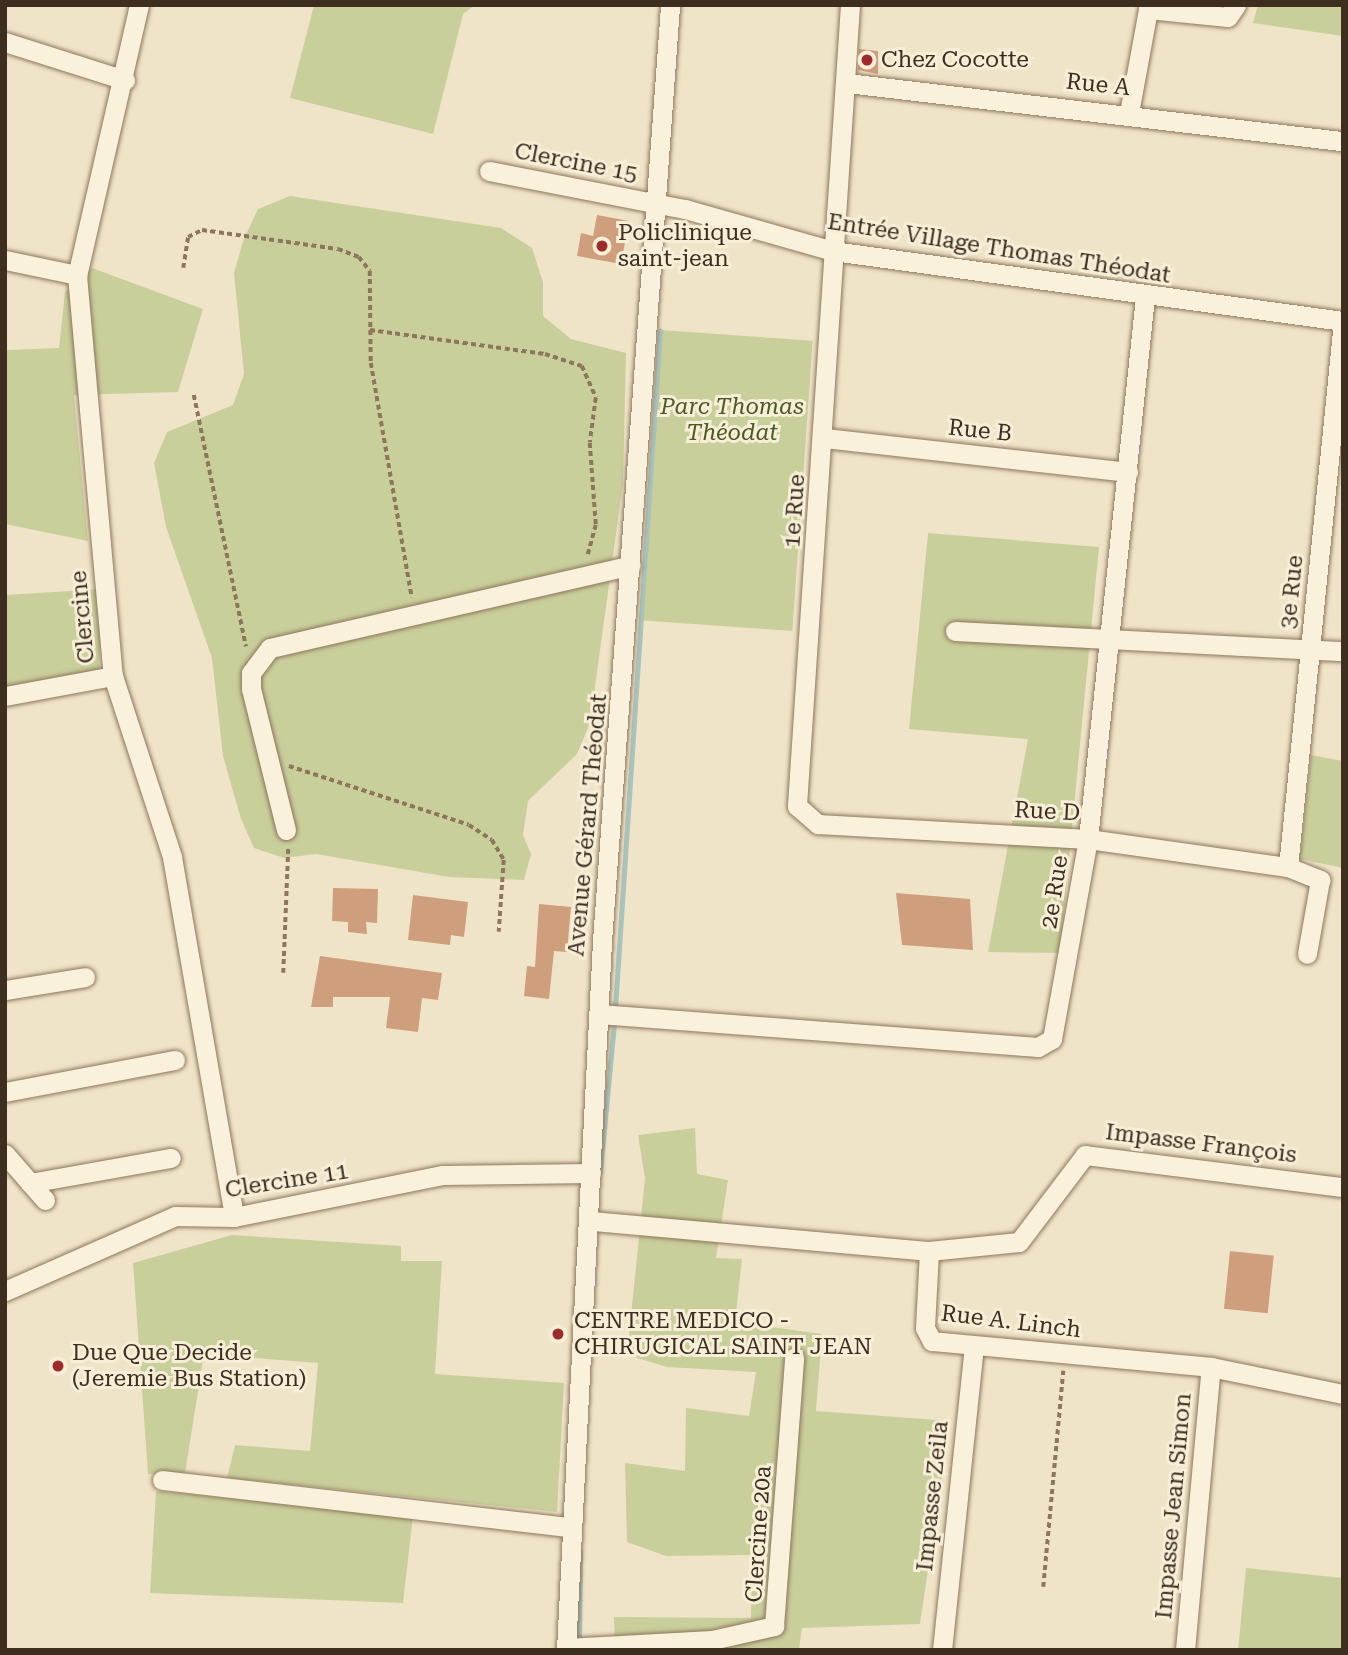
<!DOCTYPE html>
<html>
<head>
<meta charset="utf-8">
<style>
  body { margin:0 }
  #map { position:relative; width:1348px; height:1655px; overflow:hidden; background:#f0e4c8; font-family:"Roboto Serif",serif }
  div>[style] { position:absolute }
  .green>* { inset:0; background:#c9cf9b; transform-origin:0 0 }
  .stream>* { height:5px; margin:-2.5px; padding:0 2.5px; transform-origin:2.5px; border-radius:2.5px; background:#a9c4bc }
  .building>* { inset:0; background:#cf9f7d; transform-origin:0 0 }
  .path>* { height:3.5px; margin-top:-1.75px; transform-origin:0; background:repeating-linear-gradient(90deg,#8d765c 0 5px,transparent 0 8.5px) }
  .roads { filter:drop-shadow(0 0 2px #8d765c) drop-shadow(0 0 2px #8d765c) }
  .minor>* { height:19px; margin:-9.5px; padding:0 9.5px; transform-origin:9.5px; border-radius:9.5px; background:#faf1dc }
  .dots>* { width:19px; height:19px; translate:-50% -50%; box-sizing:border-box; border:4px solid #f7eed8; border-radius:50% }
  span { translate:-50% -50%; white-space:nowrap; text-align:center; line-height:1.15; -webkit-text-stroke:6px #f7eed8; paint-order:stroke }
  .poi-label { font-size:23px; color:#3d2e20 }
  .left { translate:0 -50%; text-align:left }
  .street-label { font-size:23px; color:#3d2e20 }
  .park-label { font-size:23px; color:#4d5a26; font-style:italic }
  .frame { position:absolute; inset:0; border:7px solid #3d2e20; pointer-events:none }
</style>
</head>
<body>
<div id="map">
  <div class="green">
    <div style="clip-path:polygon(314px 5px,475px 5px,463px 14px,433px 134px,290px 98px)"></div>
    <div style="clip-path:polygon(1258px 5px,1343px 5px,1343px 36px,1253px 23px)"></div>
    <div style="clip-path:polygon(290px 196px,501px 228px,532px 248px,543px 282px,543px 316px,571px 339px,626px 353px,623px 483px,590px 723px,577px 754px,528px 801px,523px 835px,531px 854px,524px 880px,449px 877px,316px 854px,284px 858px,254px 848px,241px 819px,223px 756px,212px 658px,166px 527px,154px 463px,167px 432px,233px 405px,244px 374px,234px 273px,243px 241px,258px 209px)"></div>
    <div style="clip-path:polygon(92px 268px,203px 309px,178px 392px,74px 395px,88px 541px,5px 524px,5px 373px,7px 350px,59px 348px,65px 292px)"></div>
    <div style="left:660px;top:330px;width:153px;height:291px;rotate:4deg"></div>
    <div style="clip-path:polygon(928px 533px,1099px 547px,1060px 953px,988px 952px,1028px 739px,909px 729px)"></div>
    <div style="clip-path:polygon(102px 589px,99px 672px,5px 689px,5px 595px)"></div>
    <div style="clip-path:polygon(1311px 755px,1343px 761px,1343px 868px,1300px 859px)"></div>
    <div style="clip-path:polygon(695px 1128px,697px 1174px,728px 1180px,716px 1258px,742px 1259px,735px 1322px,822px 1334px,816px 1411px,950px 1421px,920px 1624px,802px 1628px,799px 1650px,615px 1650px,614px 1617px,751px 1618px,752px 1555px,666px 1556px,627px 1542px,625px 1463px,685px 1471px,686px 1408px,749px 1416px,756px 1372px,667px 1367px,627px 1355px,645px 1178px,638px 1135px)"></div>
    <div style="clip-path:polygon(232px 1235px,401px 1246px,401px 1261px,442px 1261px,435px 1374px,564px 1383px,557px 1512px,227px 1478px,235px 1445px,310px 1451px,318px 1363px,204px 1354px,185px 1473px,148px 1474px,133px 1263px)"></div>
    <div style="clip-path:polygon(156px 1491px,413px 1516px,403px 1603px,150px 1593px)"></div>
    <div style="clip-path:polygon(1246px 1568px,1343px 1578px,1343px 1650px,1238px 1650px)"></div>
  </div>
  <div class="stream">
    <div style="left:615px;top:1008px;width:679px;rotate:-86.2deg"></div>
    <div style="left:600px;top:1172px;width:150px;rotate:-84.6deg"></div>
    <div style="left:579px;top:1640px;width:88px;rotate:-89.3deg"></div>
  </div>
  <div class="building">
    <div style="clip-path:polygon(859px 49px,878px 51px,878px 74px,858px 70px)"></div>
    <div style="clip-path:polygon(597px 215px,629px 221px,621px 264px,577px 256px,581px 233px,593px 236px)"></div>
    <div style="clip-path:polygon(333px 888px,378px 889px,377px 923px,366px 922px,367px 934px,348px 932px,348px 922px,332px 921px)"></div>
    <div style="clip-path:polygon(896px 893px,970px 899px,973px 950px,902px 945px)"></div>
    <div style="clip-path:polygon(413px 895px,468px 902px,464px 937px,451px 935px,450px 945px,408px 940px)"></div>
    <div style="clip-path:polygon(539px 904px,571px 907px,567px 952px,554px 951px,549px 999px,524px 996px,527px 966px,535px 967px)"></div>
    <div style="clip-path:polygon(320px 956px,442px 973px,438px 1000px,422px 998px,418px 1032px,386px 1028px,390px 997px,333px 997px,333px 1007px,311px 1007px)"></div>
    <div style="left:1230px;top:1251px;width:44px;height:58px;rotate:6deg"></div>
  </div>
  <div class="path">
    <div style="left:183px;top:268px;width:31px;rotate:-81deg"></div>
    <div style="left:188px;top:237px;width:16px;rotate:-27deg"></div>
    <div style="left:202px;top:230px;width:137px;rotate:8deg"></div>
    <div style="left:338px;top:249px;width:22px;rotate:21deg"></div>
    <div style="left:359px;top:257px;width:18px;rotate:52deg"></div>
    <div style="left:370px;top:271px;width:92px;rotate:89.4deg"></div>
    <div style="left:371px;top:363px;width:238px;rotate:80.1deg"></div>
    <div style="left:370px;top:330px;width:177px;rotate:7.8deg"></div>
    <div style="left:545px;top:354px;width:39px;rotate:18deg"></div>
    <div style="left:582px;top:366px;width:35px;rotate:66deg"></div>
    <div style="left:596px;top:398px;width:45px;rotate:97.6deg"></div>
    <div style="left:590px;top:443px;width:82px;rotate:85.8deg"></div>
    <div style="left:596px;top:525px;width:31px;rotate:105deg"></div>
    <div style="left:194px;top:395px;width:257px;rotate:78.3deg"></div>
    <div style="left:289px;top:766px;width:189px;rotate:18.1deg"></div>
    <div style="left:469px;top:825px;width:27px;rotate:33deg"></div>
    <div style="left:492px;top:840px;width:23px;rotate:59deg"></div>
    <div style="left:504px;top:860px;width:72px;rotate:94deg"></div>
    <div style="left:283px;top:973px;width:127px;rotate:-87.7deg"></div>
    <div style="left:1043px;top:1587px;width:217px;rotate:-84.7deg"></div>
  </div>
  <div class="roads">
    <div class="minor">
      <div style="left:139px;top:5px;width:277px;rotate:102.9deg"></div>
      <div style="left:77px;top:275px;width:403px;rotate:84.9deg"></div>
      <div style="left:113px;top:676px;width:190px;rotate:71.9deg"></div>
      <div style="left:172px;top:857px;width:365px;rotate:80.2deg"></div>
      <div style="left:850px;top:5px;width:803px;rotate:93.79deg"></div>
      <div style="left:797px;top:806px;width:28px;rotate:41deg"></div>
      <div style="left:818px;top:824px;width:270px;rotate:3.2deg"></div>
      <div style="left:1088px;top:839px;width:202px;rotate:8deg"></div>
      <div style="left:1288px;top:867px;width:35px;rotate:22deg"></div>
      <div style="left:1320px;top:880px;width:75px;rotate:100deg"></div>
      <div style="left:5px;top:42px;width:126px;rotate:17.6deg"></div>
      <div style="left:847px;top:83px;width:499px;rotate:6.7deg"></div>
      <div style="left:1129px;top:113px;width:106px;rotate:-79.6deg"></div>
      <div style="left:1148px;top:9px;width:80px;rotate:5.7deg"></div>
      <div style="left:1228px;top:17px;width:14px;rotate:-56deg"></div>
      <div style="left:489px;top:171px;width:200px;rotate:11deg"></div>
      <div style="left:685px;top:209px;width:154px;rotate:15.8deg"></div>
      <div style="left:833px;top:251px;width:515px;rotate:7.82deg"></div>
      <div style="left:5px;top:260px;width:74px;rotate:11.8deg"></div>
      <div style="left:825px;top:438px;width:305px;rotate:6.4deg"></div>
      <div style="left:955px;top:631px;width:389px;rotate:3deg"></div>
      <div style="left:5px;top:696px;width:110px;rotate:-10.5deg"></div>
      <div style="left:286px;top:830px;width:145px;rotate:-103.9deg"></div>
      <div style="left:251px;top:689px;width:16px;rotate:-90deg"></div>
      <div style="left:251px;top:673px;width:31px;rotate:-53deg"></div>
      <div style="left:270px;top:648px;width:370px;rotate:-12.9deg"></div>
      <div style="left:1288px;top:867px;width:548px;rotate:-84.24deg"></div>
      <div style="left:5px;top:990px;width:81px;rotate:-9.2deg"></div>
      <div style="left:599px;top:1014px;width:440px;rotate:4.3deg"></div>
      <div style="left:1038px;top:1047px;width:16px;rotate:-30deg"></div>
      <div style="left:1052px;top:1039px;width:203px;rotate:-79.8deg"></div>
      <div style="left:1088px;top:839px;width:545px;rotate:-84deg"></div>
      <div style="left:5px;top:1092px;width:173px;rotate:-10.7deg"></div>
      <div style="left:5px;top:1154px;width:61px;rotate:49deg"></div>
      <div style="left:30px;top:1183px;width:143px;rotate:-10.1deg"></div>
      <div style="left:592px;top:1221px;width:338px;rotate:5.1deg"></div>
      <div style="left:929px;top:1251px;width:77px;rotate:93deg"></div>
      <div style="left:925px;top:1328px;width:15px;rotate:62deg"></div>
      <div style="left:932px;top:1341px;width:280px;rotate:5.3deg"></div>
      <div style="left:1211px;top:1367px;width:135px;rotate:11.6deg"></div>
      <div style="left:929px;top:1251px;width:90px;rotate:-5.7deg"></div>
      <div style="left:1019px;top:1242px;width:109px;rotate:-52.8deg"></div>
      <div style="left:1085px;top:1155px;width:260px;rotate:7.1deg"></div>
      <div style="left:5px;top:1291px;width:186px;rotate:-23.8deg"></div>
      <div style="left:175px;top:1216px;width:59px;rotate:1deg"></div>
      <div style="left:234px;top:1217px;width:213px;rotate:-11.4deg"></div>
      <div style="left:443px;top:1175px;width:148px;rotate:-0.8deg"></div>
      <div style="left:162px;top:1480px;width:412px;rotate:6.6deg"></div>
      <div style="left:566px;top:1648px;width:146px;rotate:-3.1deg"></div>
      <div style="left:712px;top:1640px;width:64px;rotate:-12.7deg"></div>
      <div style="left:774px;top:1626px;width:269px;rotate:-85.7deg"></div>
      <div style="left:566px;top:1650px;width:710px;rotate:-87.09deg"></div>
      <div style="left:602px;top:941px;width:938px;rotate:-85.84deg"></div>
      <div style="left:942px;top:1650px;width:305px;rotate:-84deg"></div>
      <div style="left:1185px;top:1650px;width:284px;rotate:-84.8deg"></div>
    </div>
  </div>
  <div class="dots">
    <div style="left:867px;top:60px;background:#9e2a2b"></div>
    <div style="left:602px;top:246px;background:#9e2a2b"></div>
    <div style="left:558px;top:1334px;background:#9e2a2b"></div>
    <div style="left:58px;top:1366px;background:#9e2a2b"></div>
  </div>
  <div class="poi-label">
    <span class="left" style="left:881px;top:60px">Chez Cocotte</span>
    <span class="left" style="left:618px;top:246px">Policlinique<br>saint-jean</span>
    <span class="left" style="left:574px;top:1334px">CENTRE MEDICO -<br>CHIRUGICAL SAINT JEAN</span>
    <span class="left" style="left:72px;top:1366px">Due Que Decide<br>(Jeremie Bus Station)</span>
  </div>
  <div class="street-label">
    <span style="left:1098px;top:85px;rotate:6deg">Rue A</span>
    <span style="left:576px;top:163px;rotate:11deg">Clercine 15</span>
    <span style="left:999px;top:249px;rotate:9deg">Entrée Village Thomas Théodat</span>
    <span style="left:980px;top:431px;rotate:6deg">Rue B</span>
    <span style="left:795px;top:511px;rotate:-86deg">1e Rue</span>
    <span style="left:1292px;top:592px;rotate:-84deg">3e Rue</span>
    <span style="left:83px;top:617px;rotate:-95deg">Clercine</span>
    <span style="left:1047px;top:812px;rotate:3deg">Rue D</span>
    <span style="left:588px;top:825px;rotate:-85deg">Avenue Gérard Théodat</span>
    <span style="left:1055px;top:892px;rotate:-81deg">2e Rue</span>
    <span style="left:1201px;top:1144px;rotate:7deg">Impasse François</span>
    <span style="left:287px;top:1181px;rotate:-9deg">Clercine 11</span>
    <span style="left:1011px;top:1322px;rotate:7deg">Rue A. Linch</span>
    <span style="left:933px;top:1496px;rotate:-84deg">Impasse Zeila</span>
    <span style="left:1174px;top:1506px;rotate:-85deg">Impasse Jean Simon</span>
    <span style="left:759px;top:1534px;rotate:-86deg">Clercine 20a</span>
  </div>
  <div class="park-label">
    <span style="left:732px;top:420px">Parc Thomas<br>Théodat</span>
  </div>
  <div class="frame"></div>
</div>
</body>
</html>
